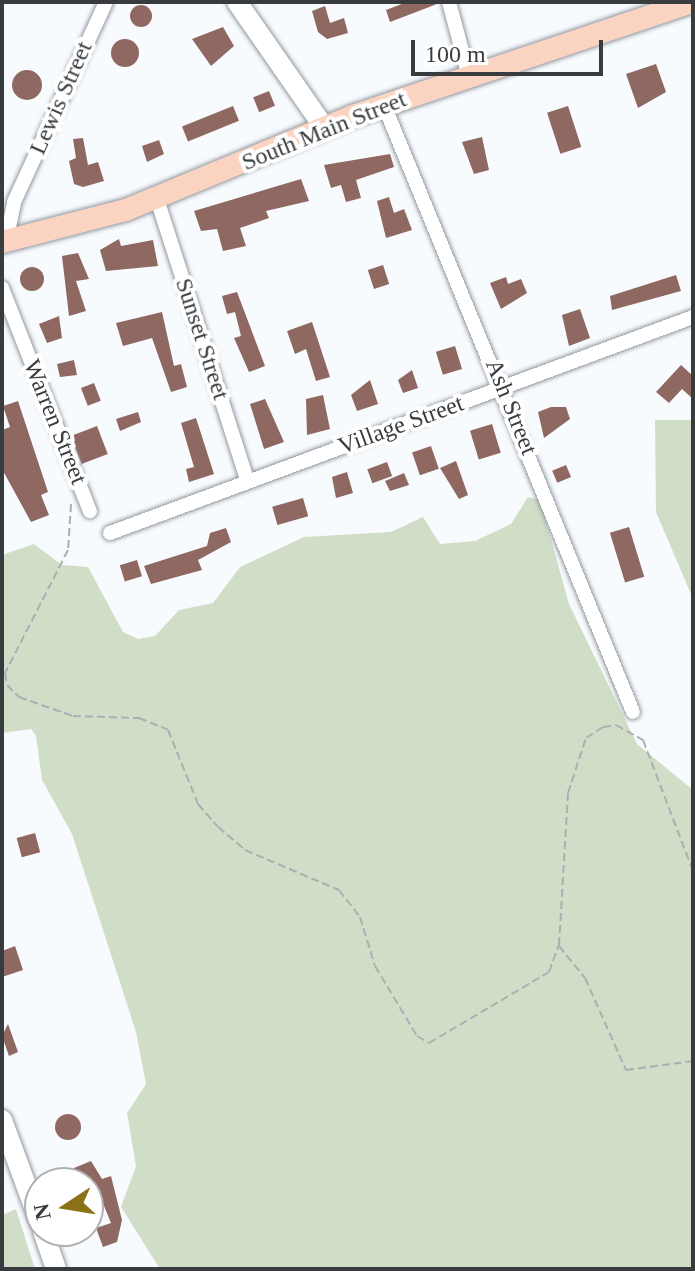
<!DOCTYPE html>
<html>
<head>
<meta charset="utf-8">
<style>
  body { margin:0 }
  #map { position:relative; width:695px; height:1271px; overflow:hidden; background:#f8fbfe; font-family:Georgia,serif }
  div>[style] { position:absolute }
  .green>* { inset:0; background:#d0dec8 }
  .building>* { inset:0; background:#8f6862; transform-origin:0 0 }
  .round { border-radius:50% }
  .path>* { height:2px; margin-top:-1px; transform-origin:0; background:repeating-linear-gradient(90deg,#acafb2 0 8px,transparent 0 12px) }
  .roads { filter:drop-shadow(0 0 2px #9299a0) drop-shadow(0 0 2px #9299a0) }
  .street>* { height:14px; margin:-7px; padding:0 7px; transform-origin:7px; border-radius:7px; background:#fff }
  .secondary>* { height:20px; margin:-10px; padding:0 10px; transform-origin:10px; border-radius:10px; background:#fff }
  .primary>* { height:22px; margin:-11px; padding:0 11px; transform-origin:11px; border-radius:11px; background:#fbd3c1 }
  span { translate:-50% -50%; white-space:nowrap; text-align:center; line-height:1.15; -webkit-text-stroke:8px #fff; paint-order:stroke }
  .street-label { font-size:24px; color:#393c3f }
  .frame { position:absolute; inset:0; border:4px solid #393c3f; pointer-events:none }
  .north { position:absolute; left:24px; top:1167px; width:80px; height:80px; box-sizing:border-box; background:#fff; border:2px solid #b0b1b2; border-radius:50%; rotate:258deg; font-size:22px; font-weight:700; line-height:32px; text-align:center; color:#393c3f }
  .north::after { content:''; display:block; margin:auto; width:28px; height:36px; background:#8c7216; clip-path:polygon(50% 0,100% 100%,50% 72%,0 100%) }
  .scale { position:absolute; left:411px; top:40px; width:192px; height:36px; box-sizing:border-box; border:4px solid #393c3f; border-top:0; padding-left:10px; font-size:24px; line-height:28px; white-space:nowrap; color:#393c3f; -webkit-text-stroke:6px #fff; paint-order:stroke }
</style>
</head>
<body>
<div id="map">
  <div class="green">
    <div style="clip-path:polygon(655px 420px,693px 420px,693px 599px,656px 512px)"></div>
    <div style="clip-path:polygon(528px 497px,540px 500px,569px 604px,637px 744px,693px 790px,693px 1269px,160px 1269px,121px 1207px,136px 1166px,127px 1113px,146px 1084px,136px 1032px,72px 834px,42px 780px,36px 736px,31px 729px,2px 733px,2px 555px,34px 544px,62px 565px,88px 567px,123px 632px,138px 639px,155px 636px,179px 610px,213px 603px,240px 567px,304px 537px,391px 532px,423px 517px,440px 544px,475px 541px,511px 524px)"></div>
    <div style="clip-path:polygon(16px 1209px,35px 1269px,2px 1269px,2px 1215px)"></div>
  </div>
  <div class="building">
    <div style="clip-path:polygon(407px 2px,437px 2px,437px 4px,390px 22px,386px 10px)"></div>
    <div class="round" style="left:130px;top:5px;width:22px;height:22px"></div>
    <div style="clip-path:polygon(325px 6px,330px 23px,344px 18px,348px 33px,327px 39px,318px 32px,312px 11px)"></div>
    <div style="clip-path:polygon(223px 27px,234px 46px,211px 66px,192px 39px)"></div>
    <div class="round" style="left:111px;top:39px;width:28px;height:28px"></div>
    <div style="clip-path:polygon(656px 64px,666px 92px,638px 108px,626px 74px)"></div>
    <div class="round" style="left:12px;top:70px;width:30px;height:30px"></div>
    <div style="left:269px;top:91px;width:16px;height:17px;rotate:68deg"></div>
    <div style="left:233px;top:106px;width:16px;height:55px;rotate:68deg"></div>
    <div style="left:568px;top:106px;width:43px;height:22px;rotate:72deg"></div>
    <div style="clip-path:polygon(482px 137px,489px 170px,474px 174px,462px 142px)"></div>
    <div style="clip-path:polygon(83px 138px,88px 165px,98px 162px,104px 181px,83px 187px,74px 184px,69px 161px,76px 158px,73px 139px)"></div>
    <div style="clip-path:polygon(159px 140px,164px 154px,147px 162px,142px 146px)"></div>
    <div style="clip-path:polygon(390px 154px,394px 167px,356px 180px,361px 198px,346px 202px,341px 185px,331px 188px,324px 165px)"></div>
    <div style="clip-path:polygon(301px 179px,309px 201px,266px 211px,269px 218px,240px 228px,246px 246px,223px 251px,217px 229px,201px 231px,194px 211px)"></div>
    <div style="clip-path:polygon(389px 197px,394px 213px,404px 209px,412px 230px,386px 238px,377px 201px)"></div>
    <div style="clip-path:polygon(119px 239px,121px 246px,153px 240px,158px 266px,106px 271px,100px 250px)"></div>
    <div style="clip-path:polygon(78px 253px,89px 279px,76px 281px,86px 311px,69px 316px,62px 256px)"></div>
    <div style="left:383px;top:265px;width:20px;height:16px;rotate:72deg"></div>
    <div class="round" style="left:20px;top:267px;width:24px;height:24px"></div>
    <div style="clip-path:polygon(676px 275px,681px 291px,612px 310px,610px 296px)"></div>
    <div style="clip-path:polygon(506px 277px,508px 284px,521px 279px,527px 293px,501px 309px,490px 283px)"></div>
    <div style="clip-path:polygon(237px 292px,265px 366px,249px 372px,234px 338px,241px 336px,235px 312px,227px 314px,222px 296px)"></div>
    <div style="clip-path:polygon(580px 309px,590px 338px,569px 346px,562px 315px)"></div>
    <div style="clip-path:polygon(162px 312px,174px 366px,181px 364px,187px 387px,171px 392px,152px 338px,123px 346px,116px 323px)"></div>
    <div style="clip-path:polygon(59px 316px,62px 338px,47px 343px,39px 324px)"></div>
    <div style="clip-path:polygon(312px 322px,330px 377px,316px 381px,306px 349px,295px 354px,287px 331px)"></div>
    <div style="left:455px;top:346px;width:24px;height:20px;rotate:73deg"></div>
    <div style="clip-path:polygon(74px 360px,77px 375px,60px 377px,57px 364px)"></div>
    <div style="clip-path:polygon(681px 365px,693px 376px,693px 399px,682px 389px,669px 403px,656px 392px)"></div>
    <div style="clip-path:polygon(412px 370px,418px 388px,403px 393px,398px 380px)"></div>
    <div style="clip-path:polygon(370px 380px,378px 404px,357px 411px,351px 395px)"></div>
    <div style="left:94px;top:383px;width:19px;height:14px;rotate:69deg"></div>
    <div style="clip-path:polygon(323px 395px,330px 429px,307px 435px,306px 399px)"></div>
    <div style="clip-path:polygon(265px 399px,284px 442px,264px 449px,250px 404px)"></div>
    <div style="clip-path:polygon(18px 401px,48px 492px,41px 495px,49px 515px,31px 522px,2px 469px,2px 430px,10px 427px,3px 406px)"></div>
    <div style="clip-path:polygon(551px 407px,566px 407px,570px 419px,544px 438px,538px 412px)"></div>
    <div style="clip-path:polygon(138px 412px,141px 422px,120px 431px,116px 419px)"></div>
    <div style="clip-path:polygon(196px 418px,214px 474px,189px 482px,186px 469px,194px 467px,181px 423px)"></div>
    <div style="left:492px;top:424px;width:30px;height:23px;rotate:73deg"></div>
    <div style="left:97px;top:426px;width:30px;height:28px;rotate:69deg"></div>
    <div style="left:431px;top:446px;width:24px;height:20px;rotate:71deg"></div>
    <div style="clip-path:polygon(456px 461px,468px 495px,459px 499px,440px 468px)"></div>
    <div style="left:387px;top:462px;width:15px;height:21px;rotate:70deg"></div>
    <div style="left:566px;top:465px;width:13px;height:15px;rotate:67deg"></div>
    <div style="clip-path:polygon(347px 472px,353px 493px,336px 498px,332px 477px)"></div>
    <div style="clip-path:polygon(404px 473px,409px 485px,390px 491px,385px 481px)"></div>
    <div style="left:303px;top:498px;width:19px;height:32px;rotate:74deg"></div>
    <div style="left:629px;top:527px;width:52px;height:20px;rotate:73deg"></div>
    <div style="clip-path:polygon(226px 528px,231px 542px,198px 560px,202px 570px,151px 584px,144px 566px,207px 546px,210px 533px)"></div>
    <div style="left:137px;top:560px;width:17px;height:18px;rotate:73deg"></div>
    <div style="left:35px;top:833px;width:20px;height:19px;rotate:75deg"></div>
    <div style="clip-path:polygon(15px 946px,23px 970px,2px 977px,2px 951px)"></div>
    <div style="clip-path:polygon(8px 1024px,18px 1052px,9px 1056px,2px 1036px)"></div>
    <div class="round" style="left:55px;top:1114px;width:26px;height:26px"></div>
    <div style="clip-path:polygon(91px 1161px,102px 1179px,111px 1176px,122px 1220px,117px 1242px,103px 1247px,96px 1228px,111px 1223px,100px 1196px,88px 1201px,88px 1183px,79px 1183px,74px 1168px)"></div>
  </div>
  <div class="path">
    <div style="left:71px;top:504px;width:46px;rotate:93.7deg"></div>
    <div style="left:68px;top:550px;width:138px;rotate:117.1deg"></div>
    <div style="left:5px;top:673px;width:12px;rotate:81deg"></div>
    <div style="left:7px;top:685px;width:17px;rotate:45deg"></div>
    <div style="left:19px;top:697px;width:57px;rotate:19.4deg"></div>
    <div style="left:73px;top:716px;width:66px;rotate:1.7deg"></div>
    <div style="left:139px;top:718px;width:31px;rotate:22deg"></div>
    <div style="left:168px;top:730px;width:80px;rotate:67.9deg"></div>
    <div style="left:198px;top:804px;width:30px;rotate:49deg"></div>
    <div style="left:218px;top:827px;width:35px;rotate:40deg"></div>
    <div style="left:245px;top:850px;width:102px;rotate:23.1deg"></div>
    <div style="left:339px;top:890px;width:34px;rotate:52deg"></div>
    <div style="left:360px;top:917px;width:51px;rotate:73deg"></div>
    <div style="left:375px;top:966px;width:82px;rotate:59deg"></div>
    <div style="left:417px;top:1036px;width:14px;rotate:30deg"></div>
    <div style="left:429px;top:1043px;width:139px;rotate:-30.6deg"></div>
    <div style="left:549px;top:972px;width:29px;rotate:-70deg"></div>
    <div style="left:559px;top:945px;width:152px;rotate:-86.6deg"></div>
    <div style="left:568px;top:793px;width:58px;rotate:-71.9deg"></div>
    <div style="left:586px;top:738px;width:20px;rotate:-33deg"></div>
    <div style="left:603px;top:727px;width:13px;rotate:-9deg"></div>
    <div style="left:616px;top:725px;width:31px;rotate:29deg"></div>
    <div style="left:643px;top:740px;width:140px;rotate:69.1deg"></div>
    <div style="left:559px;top:946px;width:41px;rotate:50.9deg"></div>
    <div style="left:585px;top:978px;width:101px;rotate:66deg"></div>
    <div style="left:626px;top:1070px;width:68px;rotate:-7.7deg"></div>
  </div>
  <div class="roads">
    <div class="street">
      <div style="left:449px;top:2px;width:78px;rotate:75.1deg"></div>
      <div style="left:384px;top:105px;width:656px;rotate:67.7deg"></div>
      <div style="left:157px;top:199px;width:295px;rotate:72.2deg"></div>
      <div style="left:6px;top:241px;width:40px;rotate:-78deg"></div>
      <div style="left:14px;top:202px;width:220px;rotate:-65.3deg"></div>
      <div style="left:2px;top:288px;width:240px;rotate:68.5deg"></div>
      <div style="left:110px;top:533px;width:622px;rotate:-20.33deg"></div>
    </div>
    <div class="secondary">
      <div style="left:237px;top:2px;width:152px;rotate:55.2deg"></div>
      <div style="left:2px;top:1120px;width:110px;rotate:69.7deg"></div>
      <div style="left:43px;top:1231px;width:40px;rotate:71.1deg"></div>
    </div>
    <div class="primary">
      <div style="left:2px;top:242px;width:128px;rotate:-14.5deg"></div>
      <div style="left:126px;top:210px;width:246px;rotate:-22.5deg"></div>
      <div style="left:353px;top:116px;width:358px;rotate:-18.6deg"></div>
    </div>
  </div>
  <div class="street-label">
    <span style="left:61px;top:98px;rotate:-66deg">Lewis Street</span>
    <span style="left:324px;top:131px;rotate:-22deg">South Main Street</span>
    <span style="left:202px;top:339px;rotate:72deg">Sunset Street</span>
    <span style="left:511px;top:407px;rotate:68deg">Ash Street</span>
    <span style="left:55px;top:422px;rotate:68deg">Warren Street</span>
    <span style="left:401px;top:425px;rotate:-20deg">Village Street</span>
  </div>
  <div class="frame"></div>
  <div class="north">N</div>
  <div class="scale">100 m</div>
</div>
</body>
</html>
